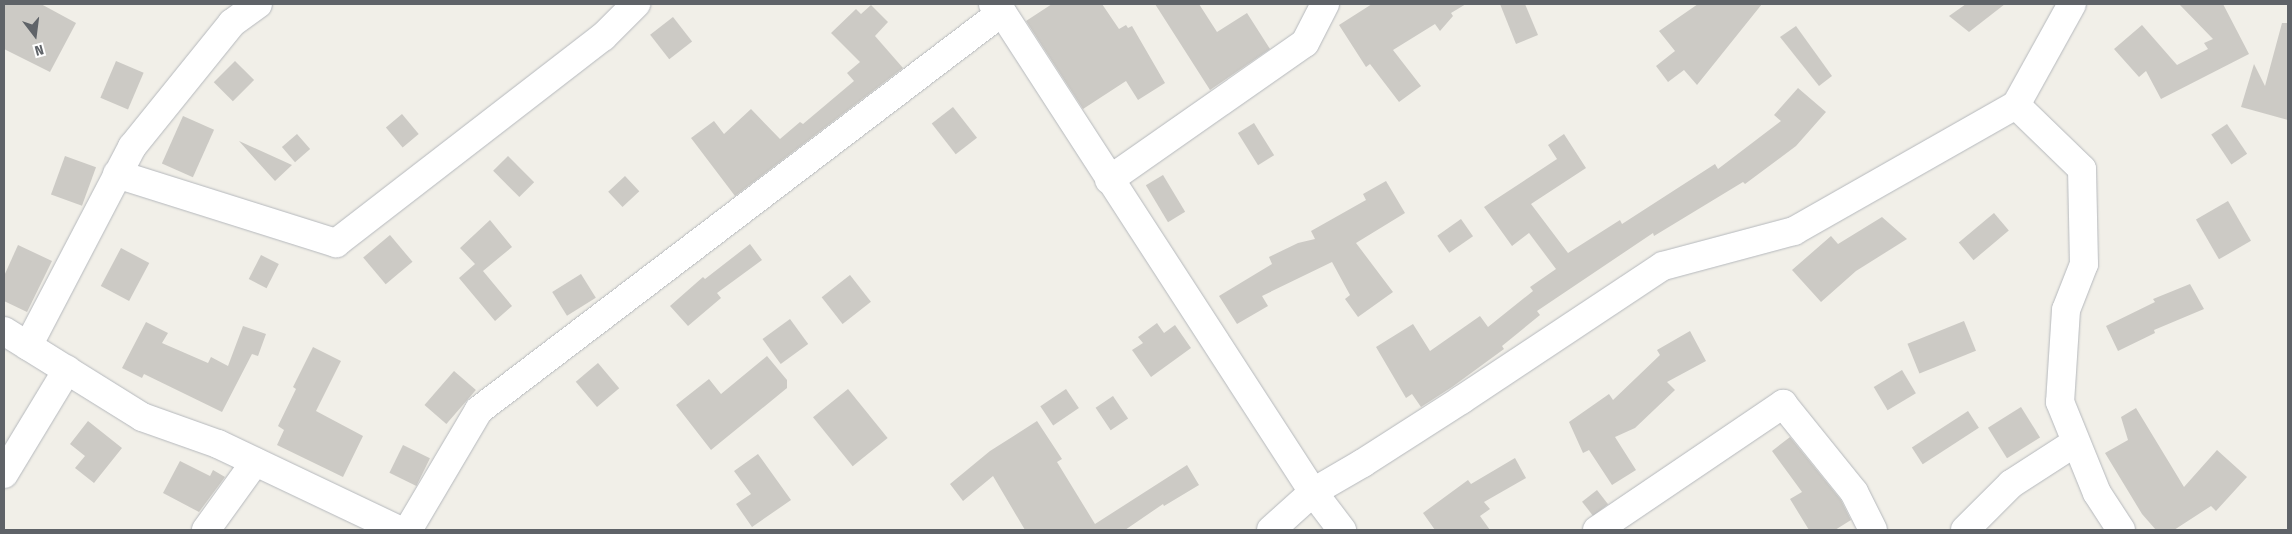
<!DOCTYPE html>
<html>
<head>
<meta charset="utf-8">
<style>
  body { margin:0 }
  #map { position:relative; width:2292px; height:534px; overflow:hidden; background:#f1efe8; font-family:"Fira Sans Condensed",sans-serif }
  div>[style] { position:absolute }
  .building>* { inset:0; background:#cccac5; transform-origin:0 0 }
  .roads { filter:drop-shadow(0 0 1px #b5b8bc) drop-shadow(0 0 1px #b5b8bc) }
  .minor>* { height:28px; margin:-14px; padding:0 14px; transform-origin:14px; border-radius:14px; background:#fff }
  span { translate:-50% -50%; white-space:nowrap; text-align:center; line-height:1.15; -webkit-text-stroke:5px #fff; paint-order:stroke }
  .frame { position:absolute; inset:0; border:5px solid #5f6368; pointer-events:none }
  .north { position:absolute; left:10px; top:10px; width:50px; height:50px; -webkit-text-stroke:4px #fff; paint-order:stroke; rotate:165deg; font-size:14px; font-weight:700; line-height:20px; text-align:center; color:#5f6368 }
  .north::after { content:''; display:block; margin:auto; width:18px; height:22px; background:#5f6368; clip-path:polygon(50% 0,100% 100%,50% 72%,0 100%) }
</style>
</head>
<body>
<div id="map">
  <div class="building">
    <div style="clip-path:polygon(4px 4px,41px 4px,76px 23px,50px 72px,4px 49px)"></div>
    <div style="clip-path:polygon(1052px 4px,1102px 4px,1119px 29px,1126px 25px,1128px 28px,1132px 26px,1165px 83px,1138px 100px,1126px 81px,1083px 109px,1026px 21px)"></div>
    <div style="clip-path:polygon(1155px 4px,1199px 4px,1217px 32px,1247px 13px,1270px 49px,1210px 90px)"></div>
    <div style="clip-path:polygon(1372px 4px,1466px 4px,1451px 13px,1453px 16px,1440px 31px,1435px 24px,1393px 50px,1421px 86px,1399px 102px,1370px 64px,1366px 67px,1339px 25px)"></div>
    <div style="clip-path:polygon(1500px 4px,1525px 4px,1538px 35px,1516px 44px)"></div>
    <div style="clip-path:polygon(1698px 4px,1762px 4px,1697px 85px,1684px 70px,1668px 82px,1656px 66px,1675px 51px,1659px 31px)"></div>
    <div style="clip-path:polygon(1966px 4px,2005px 4px,1969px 32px,1949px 16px)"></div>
    <div style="clip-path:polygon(2179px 4px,2223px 4px,2249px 54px,2161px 99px,2146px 71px,2139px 77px,2114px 49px,2142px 25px,2177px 65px,2208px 49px,2204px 43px,2213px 39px)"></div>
    <div style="clip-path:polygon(871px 5px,888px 22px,875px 36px,903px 68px,735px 196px,691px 138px,714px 121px,724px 134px,751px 109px,780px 139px,800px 122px,803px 124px,854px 81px,847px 73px,860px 62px,831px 33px,856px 9px,861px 14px)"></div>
    <div style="left:673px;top:17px;width:31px;height:29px;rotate:52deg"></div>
    <div style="clip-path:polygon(2282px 23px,2288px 23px,2288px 120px,2241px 107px,2254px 64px,2265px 86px)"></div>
    <div style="clip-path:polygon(1796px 26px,1832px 76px,1819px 86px,1780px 37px)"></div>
    <div style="left:116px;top:61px;width:30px;height:40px;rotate:23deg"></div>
    <div style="left:235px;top:61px;width:27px;height:30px;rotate:45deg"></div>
    <div style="clip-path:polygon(1798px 88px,1826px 112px,1796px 146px,1745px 184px,1743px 182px,1654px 236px,1653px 233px,1537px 311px,1540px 315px,1502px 346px,1504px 349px,1452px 387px,1421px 407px,1412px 394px,1406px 398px,1376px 347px,1413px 324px,1430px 351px,1480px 316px,1488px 327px,1533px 291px,1530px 287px,1556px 269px,1529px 233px,1512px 246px,1484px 207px,1557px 159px,1548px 145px,1564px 134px,1586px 168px,1531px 204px,1568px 253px,1620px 220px,1622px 224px,1715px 164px,1718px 169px,1781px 121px,1774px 115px)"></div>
    <div style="left:953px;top:107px;width:39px;height:27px;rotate:52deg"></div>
    <div style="left:402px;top:114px;width:26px;height:21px;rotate:50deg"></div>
    <div style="left:183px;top:116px;width:34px;height:52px;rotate:24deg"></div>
    <div style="left:1254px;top:123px;width:38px;height:19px;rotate:58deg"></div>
    <div style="left:2227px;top:124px;width:36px;height:19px;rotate:56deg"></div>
    <div style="left:297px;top:134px;width:20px;height:20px;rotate:49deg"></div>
    <div style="clip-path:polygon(239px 141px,292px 165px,275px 181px)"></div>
    <div style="left:65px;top:156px;width:33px;height:41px;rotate:20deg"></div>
    <div style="left:508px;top:156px;width:37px;height:21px;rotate:45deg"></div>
    <div style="left:1163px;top:175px;width:43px;height:20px;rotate:59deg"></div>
    <div style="left:625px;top:176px;width:21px;height:23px;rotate:47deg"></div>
    <div style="clip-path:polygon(1386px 181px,1405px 213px,1356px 243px,1393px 292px,1358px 317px,1345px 299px,1350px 295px,1332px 262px,1262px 296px,1268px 306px,1237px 324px,1219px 296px,1272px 264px,1269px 257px,1298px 243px,1315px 239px,1311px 231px,1366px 200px,1363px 194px)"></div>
    <div style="left:2228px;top:201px;width:46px;height:37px;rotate:60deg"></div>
    <div style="left:1994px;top:213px;width:23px;height:46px;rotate:50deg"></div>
    <div style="clip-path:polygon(1882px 217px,1907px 239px,1856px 271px,1821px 302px,1792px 270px,1831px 236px,1838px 244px)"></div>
    <div style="left:1461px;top:219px;width:21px;height:29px;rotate:55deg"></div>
    <div style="clip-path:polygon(490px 220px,512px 247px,483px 271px,512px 306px,495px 321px,459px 278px,475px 264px,460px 248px)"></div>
    <div style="left:390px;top:235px;width:35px;height:35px;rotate:50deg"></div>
    <div style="clip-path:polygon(750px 244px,762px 260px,717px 293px,721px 298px,688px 326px,670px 306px,703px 277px,705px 279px)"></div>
    <div style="clip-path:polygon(18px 245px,52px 261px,27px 312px,4px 301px,4px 276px)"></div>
    <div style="left:121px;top:248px;width:32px;height:43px;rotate:28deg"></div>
    <div style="left:261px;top:255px;width:20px;height:27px;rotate:27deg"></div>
    <div style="left:581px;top:274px;width:28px;height:34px;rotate:58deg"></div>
    <div style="left:850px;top:275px;width:34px;height:36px;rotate:52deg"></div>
    <div style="clip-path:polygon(2190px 284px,2204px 309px,2154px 330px,2155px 333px,2118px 351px,2106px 326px,2155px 302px,2153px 299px)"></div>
    <div style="left:790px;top:319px;width:31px;height:34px;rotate:54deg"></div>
    <div style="left:1964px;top:321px;width:32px;height:61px;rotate:68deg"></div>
    <div style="clip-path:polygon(146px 322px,168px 333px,162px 343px,208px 363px,211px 357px,228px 366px,243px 326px,266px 334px,258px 356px,252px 354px,222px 412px,144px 374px,142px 378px,122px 368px)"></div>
    <div style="clip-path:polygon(1157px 323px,1164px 333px,1175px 325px,1191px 348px,1151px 377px,1132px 350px,1143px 343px,1138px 337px)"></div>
    <div style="clip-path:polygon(1690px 331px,1706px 361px,1667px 382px,1675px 390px,1635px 428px,1615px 437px,1636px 470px,1612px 485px,1589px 450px,1583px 453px,1569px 422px,1609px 394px,1613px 400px,1660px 355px,1657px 350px)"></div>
    <div style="clip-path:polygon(313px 347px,341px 361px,316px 411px,363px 436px,343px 477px,277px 445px,284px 430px,278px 426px,296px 389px,293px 387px)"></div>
    <div style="clip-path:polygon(767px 356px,787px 380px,787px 388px,711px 450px,676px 405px,709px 379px,721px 394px)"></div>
    <div style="left:598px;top:363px;width:33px;height:29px;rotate:50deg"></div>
    <div style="left:1902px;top:370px;width:27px;height:33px;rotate:59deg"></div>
    <div style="left:454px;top:371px;width:29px;height:45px;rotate:41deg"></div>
    <div style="left:848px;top:389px;width:63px;height:45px;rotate:51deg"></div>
    <div style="left:1066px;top:389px;width:23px;height:31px;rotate:56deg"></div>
    <div style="left:1113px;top:396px;width:27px;height:21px;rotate:56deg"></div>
    <div style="left:2021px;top:407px;width:36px;height:39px;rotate:58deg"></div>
    <div style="clip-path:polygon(2136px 408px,2184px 487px,2217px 450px,2247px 477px,2216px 511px,2211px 506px,2174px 530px,2156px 530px,2142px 514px,2105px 453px,2128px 440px,2121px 417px)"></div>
    <div style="left:1968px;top:411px;width:20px;height:67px;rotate:57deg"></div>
    <div style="clip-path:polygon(88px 421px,122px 448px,94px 483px,75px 468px,85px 456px,70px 444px)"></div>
    <div style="clip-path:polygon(1037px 421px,1062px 459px,1057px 462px,1095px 524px,1187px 465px,1199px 485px,1164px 506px,1163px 504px,1125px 530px,1025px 530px,993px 476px,963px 501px,950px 484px,990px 451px)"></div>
    <div style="clip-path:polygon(1790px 437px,1841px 500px,1851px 520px,1835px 530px,1809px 530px,1790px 499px,1802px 492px,1772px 451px)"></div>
    <div style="left:403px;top:445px;width:30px;height:31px;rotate:26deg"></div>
    <div style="clip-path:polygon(758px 454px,791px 500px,752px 527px,736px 504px,751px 494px,734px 471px)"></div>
    <div style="clip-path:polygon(1515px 458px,1526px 478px,1484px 502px,1490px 509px,1480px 516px,1490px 530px,1435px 530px,1423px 513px,1468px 480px,1471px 484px)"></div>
    <div style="clip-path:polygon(180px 461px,210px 476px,213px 470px,225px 477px,199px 512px,163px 493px)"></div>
    <div style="left:1597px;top:490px;width:18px;height:19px;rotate:52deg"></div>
  </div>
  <div class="roads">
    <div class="minor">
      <div style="left:993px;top:4px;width:12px;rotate:42deg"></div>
      <div style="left:1002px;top:12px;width:572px;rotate:57.06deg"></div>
      <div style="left:1313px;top:492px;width:48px;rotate:52.7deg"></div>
      <div style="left:2016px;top:105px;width:92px;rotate:44.1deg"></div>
      <div style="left:2082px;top:169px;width:95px;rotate:88.8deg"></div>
      <div style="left:2084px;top:264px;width:49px;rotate:111.4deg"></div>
      <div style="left:2066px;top:310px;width:92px;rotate:93.7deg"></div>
      <div style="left:2060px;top:402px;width:98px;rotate:67.9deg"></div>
      <div style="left:2097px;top:493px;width:44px;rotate:57deg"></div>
      <div style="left:117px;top:174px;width:230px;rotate:17.5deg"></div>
      <div style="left:336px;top:243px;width:337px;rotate:-37.7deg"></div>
      <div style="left:603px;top:37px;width:47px;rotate:-45deg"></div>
      <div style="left:1109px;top:180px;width:239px;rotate:-35deg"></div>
      <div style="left:1305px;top:43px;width:44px;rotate:-62.9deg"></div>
      <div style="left:4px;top:331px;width:163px;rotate:31.9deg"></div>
      <div style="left:142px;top:417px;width:81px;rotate:19.6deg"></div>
      <div style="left:218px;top:444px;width:200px;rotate:25.4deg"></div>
      <div style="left:28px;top:346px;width:225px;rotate:-62.4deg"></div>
      <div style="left:132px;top:147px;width:159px;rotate:-51.1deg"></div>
      <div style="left:232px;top:23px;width:32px;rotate:-36deg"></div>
      <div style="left:4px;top:474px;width:122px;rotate:-58.8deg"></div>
      <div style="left:206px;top:530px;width:84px;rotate:-54.2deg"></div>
      <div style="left:408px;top:530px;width:139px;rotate:-59.4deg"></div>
      <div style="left:479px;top:410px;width:657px;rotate:-37.27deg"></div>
      <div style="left:1271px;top:530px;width:57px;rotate:-42.1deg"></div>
      <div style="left:1313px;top:492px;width:58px;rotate:-30.1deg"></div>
      <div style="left:1363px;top:463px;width:117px;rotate:-32.7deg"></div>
      <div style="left:1461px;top:400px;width:242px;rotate:-33.6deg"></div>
      <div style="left:1663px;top:266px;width:136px;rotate:-15deg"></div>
      <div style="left:1794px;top:231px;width:255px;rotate:-29.6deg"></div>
      <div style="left:2016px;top:105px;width:115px;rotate:-61deg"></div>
      <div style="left:1597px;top:530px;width:225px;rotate:-34.1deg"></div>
      <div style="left:1783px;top:404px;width:113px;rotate:51.1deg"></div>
      <div style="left:1854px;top:492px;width:42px;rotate:63.4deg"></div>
      <div style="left:1965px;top:530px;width:65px;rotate:-45deg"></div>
      <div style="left:2011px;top:484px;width:77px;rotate:-32.9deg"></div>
    </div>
  </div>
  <div class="frame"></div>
  <div class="north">N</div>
</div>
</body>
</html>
